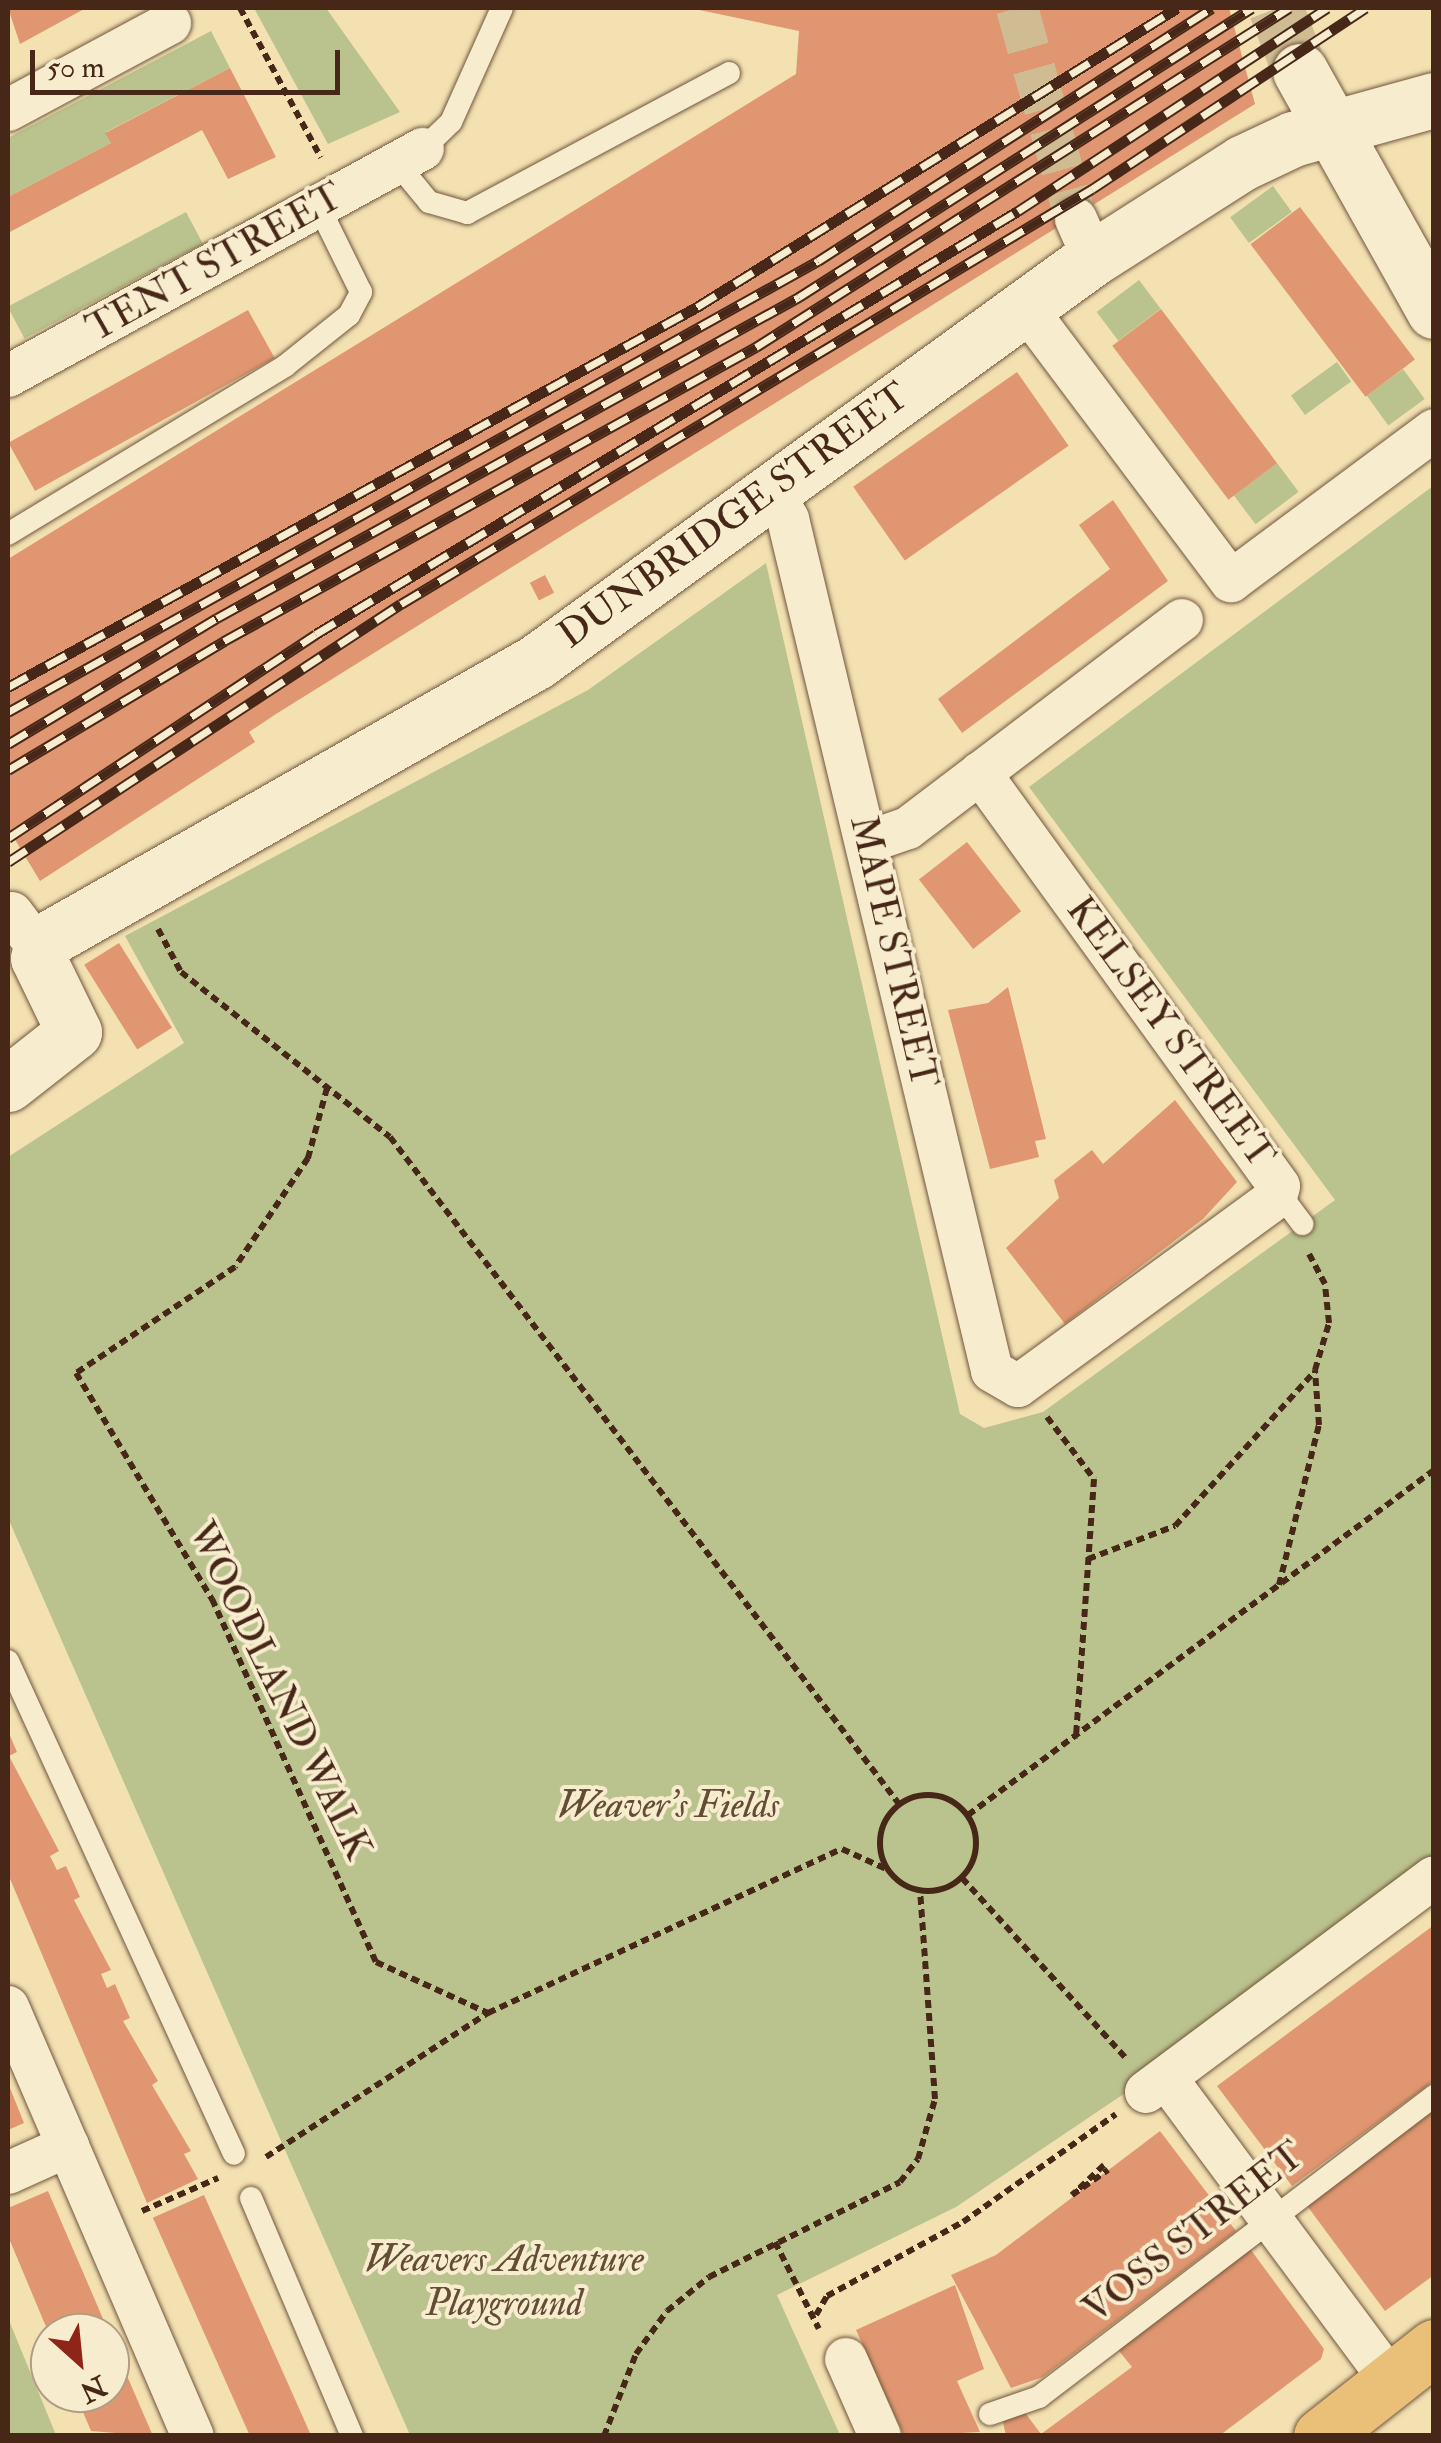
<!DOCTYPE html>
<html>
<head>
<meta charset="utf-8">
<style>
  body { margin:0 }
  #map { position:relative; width:1441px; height:2443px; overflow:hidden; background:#f3e1b2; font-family:"IM FELL Double Pica",serif }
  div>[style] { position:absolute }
  .green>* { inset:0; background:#bac38d; transform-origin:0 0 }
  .building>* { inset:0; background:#e09771; transform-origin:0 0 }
  .minor-tunnel>* { height:42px; margin-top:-21px; transform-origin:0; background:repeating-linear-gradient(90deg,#d0bc93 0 42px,transparent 0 63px) }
  .secondary-tunnel>* { height:55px; margin-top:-27.5px; transform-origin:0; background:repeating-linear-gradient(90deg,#d0bc93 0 55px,transparent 0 83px) }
  .path>* { height:6px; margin-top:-3px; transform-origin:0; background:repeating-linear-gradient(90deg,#462718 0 8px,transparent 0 13px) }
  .path>.ring { margin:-3px; padding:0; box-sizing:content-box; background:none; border:6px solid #462718; border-radius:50% }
  .roads { filter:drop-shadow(0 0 2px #71563e) drop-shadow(0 0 2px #71563e) }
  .service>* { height:22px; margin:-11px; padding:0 11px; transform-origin:11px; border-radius:11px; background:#f7eccd }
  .minor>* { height:42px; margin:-21px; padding:0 21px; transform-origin:21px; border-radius:21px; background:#f7eccd }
  .secondary>* { height:55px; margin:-27.5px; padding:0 27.5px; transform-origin:27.5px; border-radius:27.5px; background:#f7eccd }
  .primary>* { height:55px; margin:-27.5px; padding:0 27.5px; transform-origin:27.5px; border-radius:27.5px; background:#eac079 }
  .rail>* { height:11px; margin-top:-5.5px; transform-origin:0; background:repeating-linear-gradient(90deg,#f7eccd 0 22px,#462718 0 44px); box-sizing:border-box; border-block:2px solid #462718 }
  span { translate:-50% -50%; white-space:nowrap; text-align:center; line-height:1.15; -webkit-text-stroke:8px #f7eccd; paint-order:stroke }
  .street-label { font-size:38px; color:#462718 }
  .park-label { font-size:38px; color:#634e35; font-style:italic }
  .frame { position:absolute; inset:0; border:10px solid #462718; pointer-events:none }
  .north { position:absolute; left:30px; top:2313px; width:100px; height:100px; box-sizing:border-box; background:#f7eccd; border:2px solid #b09d85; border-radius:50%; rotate:153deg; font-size:28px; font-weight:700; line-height:40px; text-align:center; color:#462718 }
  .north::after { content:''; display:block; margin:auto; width:35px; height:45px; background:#8f2418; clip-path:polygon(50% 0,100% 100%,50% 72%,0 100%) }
  .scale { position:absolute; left:30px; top:50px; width:310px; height:45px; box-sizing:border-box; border:5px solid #462718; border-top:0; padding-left:12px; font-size:30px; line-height:35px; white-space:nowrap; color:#462718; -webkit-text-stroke:8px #f7eccd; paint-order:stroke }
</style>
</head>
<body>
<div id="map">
  <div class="green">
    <div style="clip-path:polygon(254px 8px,326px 8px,400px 112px,328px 144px)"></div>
    <div style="clip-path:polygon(211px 31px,230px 68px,106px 132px,111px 143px,8px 197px,8px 138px)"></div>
    <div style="left:1273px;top:186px;width:32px;height:53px;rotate:54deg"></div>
    <div style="left:186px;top:212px;width:36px;height:202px;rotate:62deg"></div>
    <div style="left:1139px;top:280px;width:36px;height:53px;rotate:53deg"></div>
    <div style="left:1337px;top:362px;width:24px;height:57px;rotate:54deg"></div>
    <div style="left:1403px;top:369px;width:37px;height:45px;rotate:54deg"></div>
    <div style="left:1277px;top:463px;width:36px;height:54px;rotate:53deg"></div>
    <div style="clip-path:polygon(1433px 486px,1433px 1864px,1143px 2081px,956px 2207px,777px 2295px,840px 2435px,410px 2435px,8px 1518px,8px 1157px,184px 1043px,125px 936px,588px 690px,766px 563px,960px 1414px,984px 1428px,1043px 1412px,1335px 1200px,1029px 787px)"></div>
    <div style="clip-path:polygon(8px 2318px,56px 2435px,8px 2435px)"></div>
  </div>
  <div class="building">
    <div style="clip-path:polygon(8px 8px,86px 8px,20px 44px)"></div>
    <div style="clip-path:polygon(690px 8px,1229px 8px,1255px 104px,276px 714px,249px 732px,255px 742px,40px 881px,8px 828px,8px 559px,796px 74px,799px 31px)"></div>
    <div style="clip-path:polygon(230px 68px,276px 157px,228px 179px,202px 130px,8px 233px,8px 197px,111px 143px,105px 133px)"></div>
    <div style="left:1300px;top:207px;width:191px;height:62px;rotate:53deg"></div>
    <div style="left:1161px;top:309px;width:193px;height:61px;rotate:53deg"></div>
    <div style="left:248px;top:310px;width:55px;height:274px;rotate:61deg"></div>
    <div style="left:1017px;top:372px;width:90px;height:200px;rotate:55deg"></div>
    <div style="clip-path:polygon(1113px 500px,1168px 581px,962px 733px,938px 699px,1110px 569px,1079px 525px)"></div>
    <div style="left:545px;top:575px;width:20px;height:17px;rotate:63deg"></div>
    <div style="left:967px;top:842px;width:88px;height:61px;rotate:52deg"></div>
    <div style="left:119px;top:943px;width:100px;height:41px;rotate:58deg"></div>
    <div style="clip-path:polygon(1008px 987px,1046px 1139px,1035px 1141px,1039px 1157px,990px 1169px,948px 1010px,988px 1003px)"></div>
    <div style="clip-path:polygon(1175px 1100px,1237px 1182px,1203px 1219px,1065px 1324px,1006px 1248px,1059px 1198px,1054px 1180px,1092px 1150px,1103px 1164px)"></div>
    <div style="clip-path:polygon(8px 1731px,17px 1752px,9px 1756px,59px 1851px,50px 1856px,57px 1870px,66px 1866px,80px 1897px,74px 1900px,111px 1970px,101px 1974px,107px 1988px,115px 1984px,130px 2018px,123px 2021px,158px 2081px,152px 2085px,191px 2151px,184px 2154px,198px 2179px,147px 2203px,8px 1874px)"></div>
    <div style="clip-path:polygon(1434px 1925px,1434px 2081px,1292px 2186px,1217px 2086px)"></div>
    <div style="clip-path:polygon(8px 2083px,24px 2123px,8px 2130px)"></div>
    <div style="clip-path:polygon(1434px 2107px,1434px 2275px,1385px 2311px,1305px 2203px)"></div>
    <div style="clip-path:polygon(1160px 2131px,1236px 2231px,1043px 2377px,1011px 2388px,951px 2275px,996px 2255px)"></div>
    <div style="clip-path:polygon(48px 2191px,95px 2300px,109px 2333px,49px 2333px,44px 2322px,8px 2236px,8px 2208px)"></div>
    <div style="left:204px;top:2195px;width:265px;height:56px;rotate:66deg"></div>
    <div style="clip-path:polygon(1248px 2246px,1324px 2349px,1321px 2359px,1219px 2436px,1006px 2436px,1003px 2422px,1023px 2410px,1041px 2434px,1132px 2367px,1115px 2346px)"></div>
    <div style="clip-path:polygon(955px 2285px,984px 2369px,957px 2381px,980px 2432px,904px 2436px,856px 2330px)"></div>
    <div style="clip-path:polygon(110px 2335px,118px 2355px,153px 2436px,91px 2431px,75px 2393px,110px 2393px)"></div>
  </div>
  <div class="minor-tunnel">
    <div style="left:1017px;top:8px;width:219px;rotate:74.4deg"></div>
  </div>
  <div class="secondary-tunnel">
    <div style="left:1276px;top:8px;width:67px;rotate:69.1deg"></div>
  </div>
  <div class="path">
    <div style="left:240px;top:8px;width:170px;rotate:61.6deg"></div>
    <div style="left:158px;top:929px;width:49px;rotate:61.9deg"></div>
    <div style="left:181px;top:972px;width:266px;rotate:38.3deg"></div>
    <div style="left:390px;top:1137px;width:839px;rotate:52.65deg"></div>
    <div style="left:327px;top:1088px;width:73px;rotate:105.2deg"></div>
    <div style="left:308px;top:1158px;width:131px;rotate:123.8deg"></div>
    <div style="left:235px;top:1267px;width:191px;rotate:146.3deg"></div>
    <div style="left:76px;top:1373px;width:264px;rotate:59deg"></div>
    <div style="left:212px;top:1599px;width:398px;rotate:65.7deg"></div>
    <div style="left:376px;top:1962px;width:123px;rotate:24.5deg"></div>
    <div style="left:1047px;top:1417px;width:78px;rotate:52.8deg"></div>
    <div style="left:1094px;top:1479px;width:260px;rotate:94deg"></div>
    <div style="left:1088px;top:1559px;width:93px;rotate:-20.8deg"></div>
    <div style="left:1175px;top:1526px;width:209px;rotate:-47.9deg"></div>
    <div style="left:1279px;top:1585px;width:165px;rotate:-76deg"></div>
    <div style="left:1319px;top:1425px;width:55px;rotate:-94.2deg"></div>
    <div style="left:1315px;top:1370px;width:49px;rotate:-73.4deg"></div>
    <div style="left:1329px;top:1323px;width:39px;rotate:-96deg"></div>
    <div style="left:1325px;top:1284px;width:34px;rotate:-118deg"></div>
    <div class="ring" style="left:880px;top:1795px;width:90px;height:90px"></div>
    <div style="left:968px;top:1815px;width:580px;rotate:-36.51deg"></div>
    <div style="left:962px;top:1878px;width:242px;rotate:47.7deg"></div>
    <div style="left:266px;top:2157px;width:265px;rotate:-33deg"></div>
    <div style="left:488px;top:2013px;width:390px;rotate:-24.9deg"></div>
    <div style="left:842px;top:1849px;width:48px;rotate:24.4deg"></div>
    <div style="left:1104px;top:2165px;width:44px;rotate:136.8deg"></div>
    <div style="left:1072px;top:2195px;width:44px;rotate:-34.8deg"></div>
    <div style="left:142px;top:2211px;width:83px;rotate:-23.5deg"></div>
    <div style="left:775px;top:2242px;width:97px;rotate:63.2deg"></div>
    <div style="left:816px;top:2315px;width:22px;rotate:-60deg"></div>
    <div style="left:827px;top:2296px;width:155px;rotate:-28.6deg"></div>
    <div style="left:963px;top:2222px;width:187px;rotate:-35.2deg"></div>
    <div style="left:604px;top:2436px;width:88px;rotate:-68.7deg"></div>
    <div style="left:636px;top:2354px;width:53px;rotate:-54.2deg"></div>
    <div style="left:667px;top:2311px;width:54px;rotate:-39deg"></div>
    <div style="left:709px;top:2277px;width:213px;rotate:-26.4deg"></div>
    <div style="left:900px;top:2182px;width:29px;rotate:-52deg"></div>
    <div style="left:918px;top:2159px;width:62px;rotate:-74.2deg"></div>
    <div style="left:935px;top:2099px;width:208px;rotate:-94.1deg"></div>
  </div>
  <div class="roads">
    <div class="service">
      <div style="left:423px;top:149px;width:39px;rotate:-44deg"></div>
      <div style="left:451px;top:122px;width:125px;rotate:-65.9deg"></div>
      <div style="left:396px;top:162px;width:52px;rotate:50.5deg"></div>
      <div style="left:429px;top:202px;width:40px;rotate:16deg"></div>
      <div style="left:467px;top:213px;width:297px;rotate:-28.1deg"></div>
      <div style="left:8px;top:534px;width:324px;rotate:-31.2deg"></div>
      <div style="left:285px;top:366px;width:82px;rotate:-38.6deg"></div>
      <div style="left:349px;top:315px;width:26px;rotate:-62deg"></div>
      <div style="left:361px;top:292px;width:95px;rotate:-116.3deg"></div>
      <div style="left:1279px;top:1193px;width:39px;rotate:53deg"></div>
      <div style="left:8px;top:1661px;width:542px;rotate:65.37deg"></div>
      <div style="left:251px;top:2198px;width:259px;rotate:67deg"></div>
      <div style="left:990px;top:2414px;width:52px;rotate:-19.1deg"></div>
      <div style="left:1039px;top:2397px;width:497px;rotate:-37.3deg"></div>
    </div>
    <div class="minor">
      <div style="left:8px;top:110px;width:184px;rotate:-28.2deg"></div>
      <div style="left:1076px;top:219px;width:43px;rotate:66.4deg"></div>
      <div style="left:1025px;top:307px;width:343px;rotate:53.1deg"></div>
      <div style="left:1231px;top:581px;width:253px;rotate:-36.6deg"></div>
      <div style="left:8px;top:376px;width:473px;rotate:-28.7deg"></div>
      <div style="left:770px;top:488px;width:36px;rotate:60deg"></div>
      <div style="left:788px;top:519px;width:876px;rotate:76.53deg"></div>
      <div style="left:992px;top:1371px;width:30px;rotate:30deg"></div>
      <div style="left:1018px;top:1386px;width:319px;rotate:-36.1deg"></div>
      <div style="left:1276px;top:1198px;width:12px;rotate:-76deg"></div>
      <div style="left:1279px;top:1186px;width:510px;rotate:-125.9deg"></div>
      <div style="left:868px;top:842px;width:42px;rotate:-19.3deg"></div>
      <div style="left:908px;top:828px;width:344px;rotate:-37.2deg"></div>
      <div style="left:12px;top:913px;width:45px;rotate:53.1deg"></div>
      <div style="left:8px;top:2007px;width:467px;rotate:66.7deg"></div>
      <div style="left:1166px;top:2078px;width:377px;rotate:53.4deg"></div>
      <div style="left:1146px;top:2092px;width:359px;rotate:-36.7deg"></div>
      <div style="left:8px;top:2173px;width:66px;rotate:-24.2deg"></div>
      <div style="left:846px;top:2359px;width:84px;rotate:66.2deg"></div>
    </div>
    <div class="secondary">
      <div style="left:1300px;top:71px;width:275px;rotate:60.8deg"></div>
      <div style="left:8px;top:1084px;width:84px;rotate:-38.2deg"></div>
      <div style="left:74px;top:1032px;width:82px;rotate:-115.9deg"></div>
      <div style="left:38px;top:958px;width:21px;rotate:-62deg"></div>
      <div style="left:48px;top:939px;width:561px;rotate:-29.58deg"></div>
      <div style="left:536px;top:662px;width:688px;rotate:-35.95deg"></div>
      <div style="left:1093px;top:258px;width:177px;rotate:-32.5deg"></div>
      <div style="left:1242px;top:163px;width:56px;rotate:-25.2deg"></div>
      <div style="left:1293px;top:139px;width:146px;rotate:-15.5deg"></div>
    </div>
    <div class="primary">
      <div style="left:1321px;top:2436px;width:144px;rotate:-38.2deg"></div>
    </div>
  </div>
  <div class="rail">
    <div style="left:8px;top:687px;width:787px;rotate:-28.88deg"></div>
    <div style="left:697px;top:307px;width:566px;rotate:-31.92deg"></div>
    <div style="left:8px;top:712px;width:927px;rotate:-29.11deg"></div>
    <div style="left:818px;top:261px;width:468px;rotate:-32.7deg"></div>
    <div style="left:8px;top:744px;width:244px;rotate:-31.1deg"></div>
    <div style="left:217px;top:618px;width:665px;rotate:-28.88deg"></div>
    <div style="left:799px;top:297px;width:537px;rotate:-32.54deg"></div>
    <div style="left:8px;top:770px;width:252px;rotate:-30.8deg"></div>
    <div style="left:224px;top:641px;width:608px;rotate:-28.93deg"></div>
    <div style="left:756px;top:347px;width:632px;rotate:-32.46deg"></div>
    <div style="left:8px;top:838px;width:369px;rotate:-33.5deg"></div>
    <div style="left:316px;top:634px;width:820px;rotate:-31.07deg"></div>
    <div style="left:1018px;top:211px;width:370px;rotate:-33.3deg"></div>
    <div style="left:8px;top:862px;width:470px;rotate:-33.3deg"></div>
    <div style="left:401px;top:604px;width:806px;rotate:-30.99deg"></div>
    <div style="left:1092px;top:189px;width:328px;rotate:-33.5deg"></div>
  </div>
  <div class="street-label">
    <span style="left:215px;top:263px;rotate:-29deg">TENT STREET</span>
    <span style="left:734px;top:516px;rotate:-36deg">DUNBRIDGE STREET</span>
    <span style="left:893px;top:952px;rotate:77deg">MAPE STREET</span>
    <span style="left:1170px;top:1033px;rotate:54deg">KELSEY STREET</span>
    <span style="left:279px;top:1691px;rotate:64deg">WOODLAND WALK</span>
    <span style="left:1194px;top:2233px;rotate:-38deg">VOSS STREET</span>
  </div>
  <div class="park-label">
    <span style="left:668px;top:1806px">Weaver's Fields</span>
    <span style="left:504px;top:2282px">Weavers Adventure<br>Playground</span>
  </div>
  <div class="frame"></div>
  <div class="north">N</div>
  <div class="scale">50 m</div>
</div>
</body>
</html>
